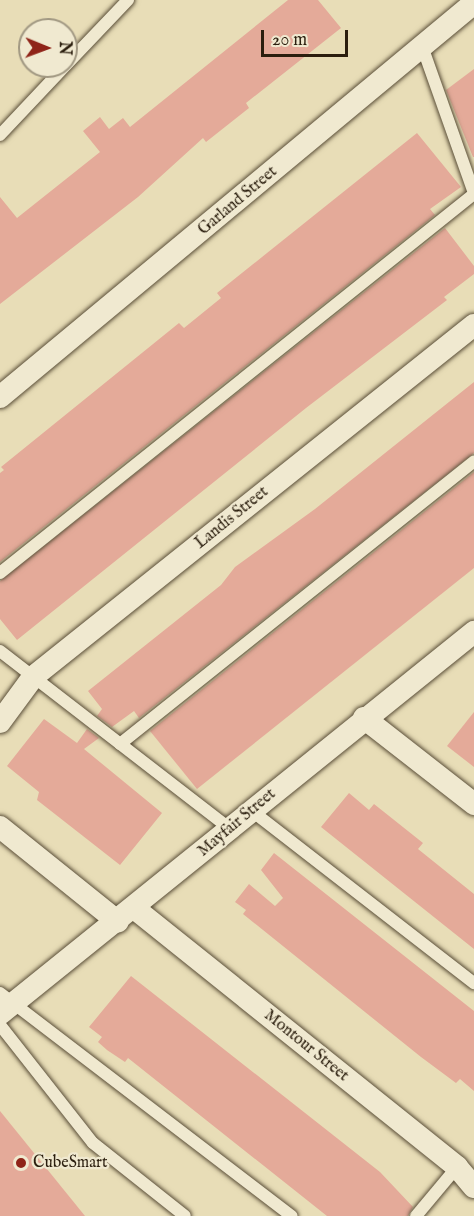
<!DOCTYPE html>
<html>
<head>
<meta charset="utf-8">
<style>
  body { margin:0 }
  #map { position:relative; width:474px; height:1216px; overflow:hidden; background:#e8ddb7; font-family:"IM FELL English",serif }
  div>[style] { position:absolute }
  .building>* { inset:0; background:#e4aa99 }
  .roads { filter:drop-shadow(0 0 2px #5a4e38) drop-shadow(0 0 2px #5a4e38) }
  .lane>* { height:12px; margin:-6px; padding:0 6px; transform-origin:6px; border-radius:6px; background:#f0e9d0 }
  .street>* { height:22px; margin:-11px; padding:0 11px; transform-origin:11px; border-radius:11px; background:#f0e9d0 }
  .dots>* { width:16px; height:16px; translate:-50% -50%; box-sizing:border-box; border:3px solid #f0e9d0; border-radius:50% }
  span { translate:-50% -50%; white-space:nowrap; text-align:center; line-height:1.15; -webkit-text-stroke:4.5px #f0e9d0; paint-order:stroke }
  .street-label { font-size:16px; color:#2b1e0e }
  .poi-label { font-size:16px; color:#2b1e0e }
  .left { translate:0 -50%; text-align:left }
  .north { position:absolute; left:18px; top:18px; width:60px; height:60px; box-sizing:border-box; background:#f0e9d0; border:2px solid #a19882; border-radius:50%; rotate:91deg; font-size:16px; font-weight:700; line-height:24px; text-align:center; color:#2b1e0e }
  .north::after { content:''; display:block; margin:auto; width:21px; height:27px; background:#8f2418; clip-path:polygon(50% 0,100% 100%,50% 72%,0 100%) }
  .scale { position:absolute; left:261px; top:30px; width:87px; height:27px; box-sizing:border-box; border:3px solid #2b1e0e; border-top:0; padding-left:8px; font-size:18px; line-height:21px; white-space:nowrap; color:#2b1e0e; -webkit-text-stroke:4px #f0e9d0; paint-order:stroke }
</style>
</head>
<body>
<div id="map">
  <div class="building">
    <div style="clip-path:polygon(288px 0,318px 0,341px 28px,246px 103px,249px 108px,206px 142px,203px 138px,138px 197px,0 304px,0 197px,17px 218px,100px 152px,83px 131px,100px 117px,109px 129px,123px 118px,130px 127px)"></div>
    <div style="clip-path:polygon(474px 69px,474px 157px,473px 157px,446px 90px)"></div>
    <div style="clip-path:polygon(417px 133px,461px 187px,430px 209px,435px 215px,0 562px,0 473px,4px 470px,1px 467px,179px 323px,184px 328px,221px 298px,217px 293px)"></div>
    <div style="clip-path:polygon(445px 228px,474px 266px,474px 274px,444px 297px,447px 300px,306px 408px,17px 640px,0 619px,0 581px)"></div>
    <div style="clip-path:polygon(474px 382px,474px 453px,139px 718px,134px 711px,112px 727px,97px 716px,102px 709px,88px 691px,221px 585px,235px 567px,315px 509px)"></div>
    <div style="clip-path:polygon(474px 472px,474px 568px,197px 789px,150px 731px)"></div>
    <div style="clip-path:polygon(474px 712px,474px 767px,447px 746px)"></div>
    <div style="clip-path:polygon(44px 719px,77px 743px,87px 729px,99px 738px,84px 749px,162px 813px,120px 865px,37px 800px,39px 792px,7px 766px)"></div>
    <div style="clip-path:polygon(349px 793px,369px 810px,374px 804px,423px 843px,418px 849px,474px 894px,474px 949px,321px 827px)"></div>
    <div style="clip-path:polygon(274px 853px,474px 1011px,474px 1091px,460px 1079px,456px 1083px,421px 1057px,243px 914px,246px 910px,235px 902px,249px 884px,275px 906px,283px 898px,261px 870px)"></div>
    <div style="clip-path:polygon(131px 976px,380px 1172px,413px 1207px,408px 1216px,327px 1216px,128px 1058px,125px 1062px,107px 1050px,98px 1042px,102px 1037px,89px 1027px)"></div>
    <div style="clip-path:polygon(0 1111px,85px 1216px,0 1216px)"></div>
  </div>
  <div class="roads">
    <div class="lane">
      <div style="left:423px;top:49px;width:153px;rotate:70.5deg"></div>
      <div style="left:66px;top:65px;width:90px;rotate:-46.4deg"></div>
      <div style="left:0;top:135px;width:95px;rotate:-46.7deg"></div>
      <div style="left:0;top:573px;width:607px;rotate:-38.65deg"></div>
      <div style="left:0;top:651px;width:291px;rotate:37.7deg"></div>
      <div style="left:120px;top:744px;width:453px;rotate:-38.6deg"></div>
      <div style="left:252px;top:811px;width:281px;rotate:37.8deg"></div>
      <div style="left:0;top:993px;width:367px;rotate:37.4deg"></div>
      <div style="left:0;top:1025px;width:150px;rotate:51.8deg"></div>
      <div style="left:93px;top:1143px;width:117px;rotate:38.4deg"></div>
      <div style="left:416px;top:1216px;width:64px;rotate:-50.1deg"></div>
    </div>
    <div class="street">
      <div style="left:0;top:397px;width:616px;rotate:-39.73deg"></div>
      <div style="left:364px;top:718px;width:140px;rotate:38deg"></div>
      <div style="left:0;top:722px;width:56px;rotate:-53.7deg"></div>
      <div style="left:33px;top:677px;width:564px;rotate:-38.6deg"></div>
      <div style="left:0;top:827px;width:151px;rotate:38.8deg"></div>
      <div style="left:134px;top:908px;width:414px;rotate:38.7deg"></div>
      <div style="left:457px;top:1167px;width:26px;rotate:50deg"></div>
      <div style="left:0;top:1014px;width:609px;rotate:-38.87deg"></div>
    </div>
  </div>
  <div class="dots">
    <div style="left:21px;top:1163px;background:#8f2418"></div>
  </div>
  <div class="street-label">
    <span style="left:238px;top:201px;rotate:-40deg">Garland Street</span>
    <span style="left:232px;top:518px;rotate:-39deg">Landis Street</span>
    <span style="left:237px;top:823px;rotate:-40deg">Mayfair Street</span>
    <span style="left:306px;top:1046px;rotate:39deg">Montour Street</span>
  </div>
  <div class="poi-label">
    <span class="left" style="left:33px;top:1163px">CubeSmart</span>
  </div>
  <div class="north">N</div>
  <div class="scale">20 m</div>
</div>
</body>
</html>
